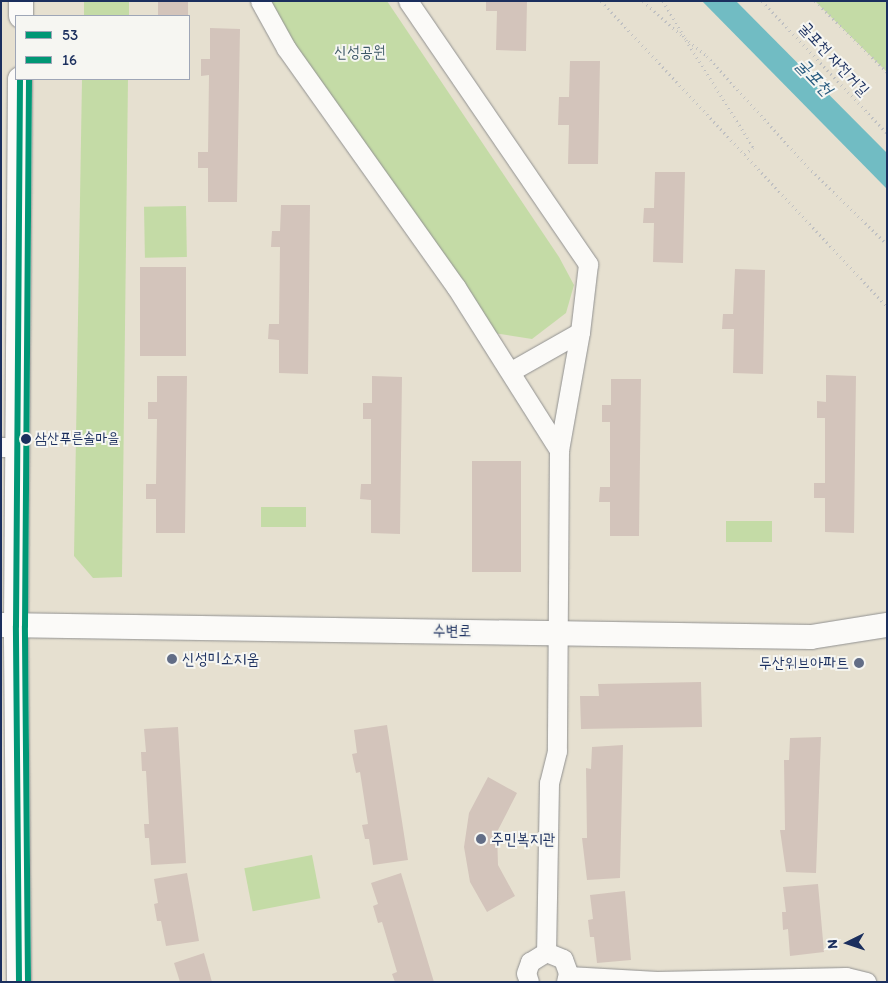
<!DOCTYPE html>
<html>
<head>
<meta charset="utf-8">
<style>
  body { margin:0 }
  #map { position:relative; width:888px; height:983px; overflow:hidden; background:#e6e0d0; font-family:Itim,"Poor Story",sans-serif }
  div>[style] { position:absolute }
  .green>* { inset:0; background:#c4dba6; transform-origin:0 0 }
  .water>* { inset:0; background:#71bcc3 }
  .building>* { inset:0; background:#d3c4bb; transform-origin:0 0 }
  .path>* { height:3px; margin-top:-1.5px; transform-origin:0; background:repeating-linear-gradient(90deg,#bfc0c2 0 1px,transparent 0 5px) }
  .roads { filter:drop-shadow(0 0 1px #919191) drop-shadow(0 0 1px #919191) }
  .minor>* { height:19px; margin:-9.5px; padding:0 9.5px; transform-origin:9.5px; border-radius:9.5px; background:#fbfaf8 }
  .major>* { height:24px; margin:-12px; padding:0 12px; transform-origin:12px; border-radius:12px; background:#fbfaf8 }
  .bus-1>* { height:6px; margin:-3px; padding:0 3px; transform-origin:3px; border-radius:3px; background:#009775 }
  .bus-2>* { height:6px; margin:-3px; padding:0 3px; transform-origin:3px; border-radius:3px; background:#009775 }
  .dots>* { width:14px; height:14px; translate:-50% -50%; box-sizing:border-box; border:2px solid #f6f6f2; border-radius:50% }
  span { translate:-50% -50%; white-space:nowrap; text-align:center; line-height:1.15; -webkit-text-stroke:4px #f6f6f2; paint-order:stroke }
  .bus-label { font-size:15px; color:#1b2f5e }
  .left { translate:0 -50%; text-align:left }
  .park-label { font-size:16px; color:#3e5968 }
  .street-label { font-size:16px; color:#1b2f5e }
  .poi-label { font-size:16px; color:#1b2f5e }
  .right { translate:-100% -50%; text-align:right }
  .water-label { font-size:18px; color:#285b7f; font-style:italic }
  .frame { position:absolute; inset:0; border:2px solid #1b2f5e; pointer-events:none }
  .legend { position:absolute; left:15px; top:15px; width:175px; height:65px; box-sizing:border-box; background:#f6f6f2; border:1px solid #9ea6b7; margin:0; padding:6px 9px; list-style:none; font-size:15px; color:#1b2f5e }
  .legend li { display:flex; align-items:center; gap:10px; height:25px }
  .legend b { width:25px; border:1px solid #9ea6b7 }
  .north { position:absolute; left:823px; top:918px; width:50px; height:50px; -webkit-text-stroke:4px #f6f6f2; paint-order:stroke; rotate:266deg; font-size:14px; font-weight:700; line-height:20px; text-align:center; color:#1b2f5e }
  .north::after { content:''; display:block; margin:auto; width:18px; height:22px; background:#1b2f5e; clip-path:polygon(50% 0,100% 100%,50% 72%,0 100%) }
</style>
</head>
<body>
<div id="map">
  <div class="green">
    <div style="left:84px;top:1px;width:45px;height:15px"></div>
    <div style="clip-path:polygon(266px 1px,387px 1px,559px 257px,574px 285px,566px 313px,532px 339px,494px 333px,267px 7px)"></div>
    <div style="clip-path:polygon(815px 1px,887px 1px,887px 72px,823px 9px)"></div>
    <div style="clip-path:polygon(82px 79px,128px 79px,122px 577px,93px 578px,74px 556px)"></div>
    <div style="left:186px;top:206px;width:51px;height:42px;rotate:89deg"></div>
    <div style="left:261px;top:507px;width:45px;height:20px"></div>
    <div style="left:726px;top:521px;width:46px;height:21px"></div>
    <div style="left:312px;top:855px;width:44px;height:69px;rotate:79deg"></div>
  </div>
  <div class="water">
    <div style="clip-path:polygon(702px 1px,736px 1px,887px 153px,887px 189px)"></div>
  </div>
  <div class="building">
    <div style="left:158px;top:1px;width:30px;height:15px"></div>
    <div style="clip-path:polygon(486px 1px,527px 1px,526px 51px,496px 50px,497px 11px,486px 11px)"></div>
    <div style="clip-path:polygon(210px 28px,240px 29px,237px 202px,208px 202px,208px 168px,198px 168px,198px 152px,208px 152px,209px 75px,201px 76px,201px 59px,210px 59px)"></div>
    <div style="clip-path:polygon(570px 61px,600px 61px,598px 164px,568px 164px,569px 125px,558px 125px,559px 97px,569px 97px)"></div>
    <div style="clip-path:polygon(655px 172px,685px 172px,683px 263px,653px 262px,654px 223px,643px 223px,644px 208px,654px 208px)"></div>
    <div style="clip-path:polygon(281px 205px,310px 205px,308px 374px,279px 373px,279px 340px,268px 339px,269px 324px,279px 324px,280px 247px,271px 247px,272px 231px,280px 231px)"></div>
    <div style="left:140px;top:267px;width:46px;height:89px"></div>
    <div style="clip-path:polygon(735px 269px,765px 270px,763px 374px,733px 373px,734px 329px,722px 329px,723px 314px,733px 314px)"></div>
    <div style="clip-path:polygon(826px 375px,856px 376px,854px 533px,825px 532px,825px 498px,814px 498px,814px 483px,825px 483px,825px 418px,817px 418px,817px 401px,826px 402px)"></div>
    <div style="clip-path:polygon(157px 376px,187px 376px,185px 533px,156px 533px,156px 499px,146px 499px,146px 484px,156px 484px,157px 419px,148px 419px,148px 402px,157px 402px)"></div>
    <div style="clip-path:polygon(372px 376px,402px 377px,400px 534px,371px 533px,371px 500px,360px 499px,361px 484px,371px 484px,371px 419px,363px 419px,363px 403px,372px 403px)"></div>
    <div style="clip-path:polygon(611px 379px,641px 379px,639px 536px,610px 536px,610px 502px,599px 502px,600px 487px,610px 487px,610px 422px,602px 422px,602px 405px,611px 405px)"></div>
    <div style="left:472px;top:461px;width:49px;height:111px"></div>
    <div style="clip-path:polygon(701px 682px,702px 727px,581px 729px,580px 696px,599px 696px,598px 684px)"></div>
    <div style="clip-path:polygon(387px 725px,408px 860px,373px 865px,369px 839px,365px 839px,362px 825px,368px 824px,360px 772px,356px 773px,352px 754px,357px 753px,354px 730px)"></div>
    <div style="clip-path:polygon(178px 727px,186px 863px,151px 865px,149px 838px,145px 838px,144px 824px,149px 824px,146px 771px,142px 771px,141px 752px,146px 752px,144px 729px)"></div>
    <div style="clip-path:polygon(821px 737px,816px 873px,786px 872px,780px 830px,785px 830px,784px 760px,789px 760px,790px 738px)"></div>
    <div style="clip-path:polygon(623px 745px,620px 878px,587px 880px,582px 838px,587px 838px,586px 768px,591px 769px,592px 747px)"></div>
    <div style="clip-path:polygon(488px 777px,517px 793px,497px 832px,498px 865px,515px 896px,487px 912px,470px 882px,464px 847px,469px 813px)"></div>
    <div style="clip-path:polygon(187px 873px,199px 941px,166px 946px,161px 921px,157px 921px,154px 904px,158px 903px,154px 879px)"></div>
    <div style="clip-path:polygon(401px 873px,434px 982px,395px 982px,392px 974px,397px 972px,382px 922px,378px 923px,373px 906px,378px 904px,371px 883px)"></div>
    <div style="clip-path:polygon(818px 884px,824px 952px,790px 956px,788px 929px,783px 930px,782px 912px,786px 912px,783px 887px)"></div>
    <div style="clip-path:polygon(625px 891px,631px 960px,597px 963px,594px 937px,590px 937px,588px 920px,593px 919px,590px 895px)"></div>
    <div style="clip-path:polygon(204px 953px,212px 982px,180px 982px,174px 963px)"></div>
  </div>
  <div class="path">
    <div style="left:601px;top:1px;width:419px;rotate:46.9deg"></div>
    <div style="left:643px;top:1px;width:52px;rotate:41.9deg"></div>
    <div style="left:663px;top:1px;width:43px;rotate:59.3deg"></div>
    <div style="left:685px;top:38px;width:28px;rotate:39deg"></div>
    <div style="left:707px;top:56px;width:150px;rotate:47.7deg"></div>
    <div style="left:808px;top:167px;width:110px;rotate:44.3deg"></div>
    <div style="left:762px;top:1px;width:182px;rotate:46.6deg"></div>
    <div style="left:815px;top:1px;width:101px;rotate:44.6deg"></div>
    <div style="left:686px;top:40px;width:126px;rotate:57.9deg"></div>
    <div style="left:753px;top:147px;width:11px;rotate:139deg"></div>
  </div>
  <div class="roads">
    <div class="minor">
      <div style="left:260px;top:1px;width:54px;rotate:61deg"></div>
      <div style="left:286px;top:48px;width:293px;rotate:54.6deg"></div>
      <div style="left:456px;top:287px;width:193px;rotate:57.7deg"></div>
      <div style="left:559px;top:450px;width:301px;rotate:90.4deg"></div>
      <div style="left:557px;top:751px;width:33px;rotate:104deg"></div>
      <div style="left:549px;top:783px;width:169px;rotate:91deg"></div>
      <div style="left:408px;top:1px;width:319px;rotate:55.6deg"></div>
      <div style="left:588px;top:264px;width:68px;rotate:96.7deg"></div>
      <div style="left:580px;top:332px;width:79px;rotate:150.5deg"></div>
      <div style="left:1px;top:447px;width:17px"></div>
      <div style="left:559px;top:450px;width:120px;rotate:-79.9deg"></div>
      <div style="left:568px;top:976px;width:89px;rotate:3.2deg"></div>
      <div style="left:657px;top:981px;width:189px;rotate:-1.2deg"></div>
      <div style="left:846px;top:977px;width:21px;rotate:14deg"></div>
      <div style="left:529px;top:982px;width:9px;rotate:-108deg"></div>
      <div style="left:526px;top:973px;width:12px;rotate:-70deg"></div>
      <div style="left:530px;top:962px;width:19px;rotate:-32deg"></div>
      <div style="left:546px;top:952px;width:18px;rotate:22deg"></div>
      <div style="left:563px;top:959px;width:15px;rotate:70deg"></div>
      <div style="left:568px;top:973px;width:9px;rotate:103deg"></div>
    </div>
    <div class="major">
      <div style="left:21px;top:16px;width:15px;rotate:-90deg"></div>
      <div style="left:1px;top:625px;width:810px;rotate:0.85deg"></div>
      <div style="left:811px;top:637px;width:77px;rotate:-9deg"></div>
      <div style="left:19px;top:982px;width:356px;rotate:-90.5deg"></div>
      <div style="left:16px;top:626px;width:547px;rotate:-89.58deg"></div>
    </div>
  </div>
  <div class="bus-1">
    <div style="left:19px;top:982px;width:356px;rotate:-90.5deg"></div>
    <div style="left:16px;top:626px;width:547px;rotate:-89.58deg"></div>
  </div>
  <div class="bus-2">
    <div style="left:28px;top:982px;width:356px;rotate:-90.5deg"></div>
    <div style="left:25px;top:626px;width:547px;rotate:-89.58deg"></div>
  </div>
  <div class="dots">
    <div style="left:26px;top:439px;background:#1b2f5e"></div>
    <div style="left:172px;top:659px;background:#626d86"></div>
    <div style="left:859px;top:663px;background:#626d86"></div>
    <div style="left:481px;top:839px;background:#626d86"></div>
  </div>
  <div class="bus-label">
    <span class="left" style="left:35px;top:439px">삼산푸른솔마을</span>
  </div>
  <div class="park-label">
    <span style="left:360px;top:52px">신성공원</span>
  </div>
  <div class="street-label">
    <span style="left:834px;top:59px;rotate:47deg">굴포천 자전거길</span>
    <span style="left:452px;top:631px;rotate:1deg">수변로</span>
  </div>
  <div class="poi-label">
    <span class="left" style="left:182px;top:659px">신성미소지움</span>
    <span class="right" style="left:849px;top:663px">두산위브아파트</span>
    <span class="left" style="left:491px;top:839px">주민복지관</span>
  </div>
  <div class="water-label">
    <span style="left:814px;top:77px;rotate:46deg">굴포천</span>
  </div>
  <div class="frame"></div>
  <ul class="legend">
  <li><b style="height:6px;background:#009775"></b>53</li>
  <li><b style="height:6px;background:#009775"></b>16</li>
  </ul>
  <div class="north">N</div>
</div>
</body>
</html>
